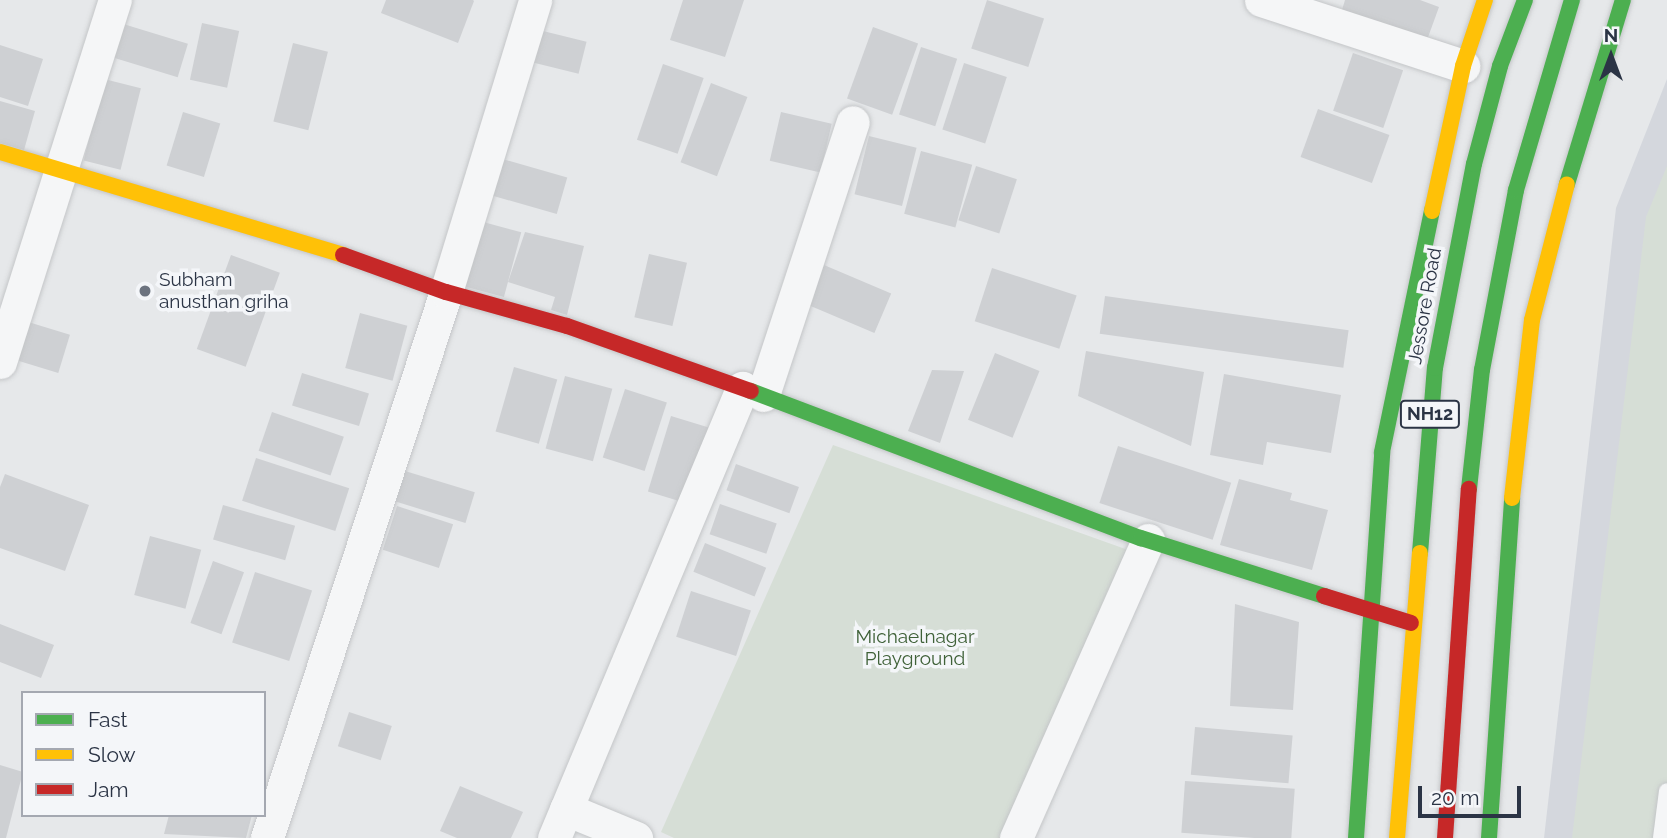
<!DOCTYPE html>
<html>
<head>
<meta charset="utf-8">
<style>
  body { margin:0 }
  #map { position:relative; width:1667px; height:838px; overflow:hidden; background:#e6e8ea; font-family:Raleway,sans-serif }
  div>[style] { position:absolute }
  .built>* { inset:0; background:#d4d7dd }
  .green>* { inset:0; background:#d6ded6 }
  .building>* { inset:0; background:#ced0d3; transform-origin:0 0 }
  .roads { filter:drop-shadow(0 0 2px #c4c6c8) drop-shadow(0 0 2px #c4c6c8) }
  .lane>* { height:16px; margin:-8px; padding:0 8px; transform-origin:8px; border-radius:8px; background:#f5f6f7 }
  .street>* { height:33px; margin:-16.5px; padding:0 16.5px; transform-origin:16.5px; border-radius:16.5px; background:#f5f6f7 }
  .fast>* { height:16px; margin:-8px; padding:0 8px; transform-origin:8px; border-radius:8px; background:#4caf50 }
  .slow>* { height:16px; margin:-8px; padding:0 8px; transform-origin:8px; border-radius:8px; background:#ffc107 }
  .jam>* { height:16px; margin:-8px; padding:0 8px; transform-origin:8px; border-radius:8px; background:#c62828 }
  .dots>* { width:19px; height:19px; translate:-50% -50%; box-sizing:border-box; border:4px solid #f4f6f9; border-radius:50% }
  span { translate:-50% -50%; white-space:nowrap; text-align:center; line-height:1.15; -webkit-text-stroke:7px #f4f6f9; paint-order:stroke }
  .shield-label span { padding:2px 5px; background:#f4f6f9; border:2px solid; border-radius:5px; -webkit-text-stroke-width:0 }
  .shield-label { font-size:18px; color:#2b3445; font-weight:700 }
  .poi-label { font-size:19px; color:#2b3445 }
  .left { translate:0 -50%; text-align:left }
  .street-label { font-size:19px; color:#2b3445 }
  .park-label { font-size:19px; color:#3f6138 }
  .legend { position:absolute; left:21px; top:691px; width:245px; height:126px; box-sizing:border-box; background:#f4f6f9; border:2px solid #a4a8b1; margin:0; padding:9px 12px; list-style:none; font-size:21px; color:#2b3445 }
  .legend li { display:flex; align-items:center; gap:14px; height:35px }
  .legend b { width:35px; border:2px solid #a4a8b1 }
  .north { position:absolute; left:1576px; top:21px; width:70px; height:70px; -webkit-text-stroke:5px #f4f6f9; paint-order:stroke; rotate:0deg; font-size:19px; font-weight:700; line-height:28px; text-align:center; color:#2b3445 }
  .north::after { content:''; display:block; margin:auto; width:24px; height:32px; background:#2b3445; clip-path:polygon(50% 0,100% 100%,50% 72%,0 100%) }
  .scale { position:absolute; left:1418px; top:786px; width:103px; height:32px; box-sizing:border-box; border:4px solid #2b3445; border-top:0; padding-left:9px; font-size:21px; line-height:24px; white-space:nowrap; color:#2b3445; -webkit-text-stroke:5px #f4f6f9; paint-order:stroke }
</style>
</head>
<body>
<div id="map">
  <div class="built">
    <div style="clip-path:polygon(1667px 79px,1667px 838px,1544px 838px,1616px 208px)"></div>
  </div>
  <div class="green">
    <div style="clip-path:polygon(1667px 166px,1667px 838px,1572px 838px,1646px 217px)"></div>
    <div style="clip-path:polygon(833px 445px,1131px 551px,1004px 838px,674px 838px,661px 832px)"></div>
  </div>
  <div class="building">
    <div style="clip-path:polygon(386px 0,473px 0,474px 1px,458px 43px,381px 13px)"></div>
    <div style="clip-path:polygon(683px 0,744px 0,725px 57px,670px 40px)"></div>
    <div style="left:987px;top:0;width:60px;height:51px;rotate:18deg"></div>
    <div style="clip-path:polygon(1345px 0,1420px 0,1439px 7px,1427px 40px,1342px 10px)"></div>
    <div style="left:120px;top:23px;width:71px;height:35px;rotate:17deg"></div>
    <div style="left:202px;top:23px;width:38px;height:58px;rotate:12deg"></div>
    <div style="left:873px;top:27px;width:48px;height:76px;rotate:20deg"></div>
    <div style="left:539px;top:30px;width:49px;height:33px;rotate:14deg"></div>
    <div style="left:293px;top:43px;width:36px;height:81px;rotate:14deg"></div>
    <div style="clip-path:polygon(0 45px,43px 59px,28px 106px,0 97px)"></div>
    <div style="left:921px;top:47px;width:38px;height:71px;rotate:18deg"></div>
    <div style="left:1353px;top:53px;width:53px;height:61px;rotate:19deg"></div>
    <div style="left:964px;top:63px;width:45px;height:70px;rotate:18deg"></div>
    <div style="left:663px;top:64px;width:43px;height:80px;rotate:19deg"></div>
    <div style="left:104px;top:79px;width:38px;height:84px;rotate:14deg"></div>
    <div style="left:711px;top:83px;width:39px;height:85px;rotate:21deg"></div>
    <div style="clip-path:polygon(0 101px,35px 111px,24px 150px,0 143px)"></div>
    <div style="left:1318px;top:109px;width:76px;height:51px;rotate:20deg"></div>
    <div style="left:183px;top:112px;width:39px;height:56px;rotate:17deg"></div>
    <div style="left:781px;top:112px;width:52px;height:50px;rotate:13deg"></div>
    <div style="left:869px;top:136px;width:49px;height:60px;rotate:14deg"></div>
    <div style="left:921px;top:151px;width:53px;height:65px;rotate:15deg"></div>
    <div style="left:499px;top:158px;width:71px;height:38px;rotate:16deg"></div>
    <div style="left:976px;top:166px;width:43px;height:57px;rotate:18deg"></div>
    <div style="left:472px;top:219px;width:51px;height:67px;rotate:15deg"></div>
    <div style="clip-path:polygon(525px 232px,584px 246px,567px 315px,551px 310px,555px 297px,508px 282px)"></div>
    <div style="left:649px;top:254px;width:39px;height:65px;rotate:13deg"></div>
    <div style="left:231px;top:255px;width:52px;height:100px;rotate:20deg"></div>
    <div style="left:824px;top:265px;width:73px;height:43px;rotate:23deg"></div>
    <div style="left:992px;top:268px;width:89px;height:56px;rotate:18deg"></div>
    <div style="left:1105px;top:296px;width:246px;height:38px;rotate:8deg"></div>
    <div style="left:360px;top:313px;width:49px;height:57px;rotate:15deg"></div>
    <div style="left:25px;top:321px;width:47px;height:40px;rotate:17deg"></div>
    <div style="clip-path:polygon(1086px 351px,1204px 372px,1191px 446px,1078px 396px)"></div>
    <div style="left:995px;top:353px;width:48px;height:72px;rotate:22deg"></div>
    <div style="left:514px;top:367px;width:45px;height:67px;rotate:16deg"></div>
    <div style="clip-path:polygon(932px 370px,964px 371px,940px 443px,908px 431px)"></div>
    <div style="left:302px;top:373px;width:70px;height:34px;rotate:17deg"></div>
    <div style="clip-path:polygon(1224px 374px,1341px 395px,1331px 453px,1267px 442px,1263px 465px,1210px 455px)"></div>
    <div style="left:565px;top:376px;width:49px;height:75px;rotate:15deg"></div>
    <div style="left:625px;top:389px;width:44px;height:72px;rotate:18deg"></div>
    <div style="left:272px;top:412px;width:76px;height:41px;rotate:19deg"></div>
    <div style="left:671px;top:416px;width:42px;height:79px;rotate:17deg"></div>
    <div style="left:1118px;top:446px;width:119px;height:60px;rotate:18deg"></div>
    <div style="left:256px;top:458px;width:98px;height:45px;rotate:18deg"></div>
    <div style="left:736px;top:464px;width:67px;height:28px;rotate:20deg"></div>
    <div style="left:405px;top:471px;width:73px;height:32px;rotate:17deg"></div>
    <div style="clip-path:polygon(5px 474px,89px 505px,65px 571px,0 548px,0 487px)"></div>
    <div style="clip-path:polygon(1239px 479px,1292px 493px,1290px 500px,1328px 510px,1312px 570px,1220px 545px)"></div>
    <div style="left:720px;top:504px;width:60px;height:32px;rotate:19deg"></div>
    <div style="left:223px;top:505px;width:75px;height:36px;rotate:16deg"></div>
    <div style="left:397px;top:506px;width:59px;height:46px;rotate:18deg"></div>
    <div style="left:150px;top:536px;width:53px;height:61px;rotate:15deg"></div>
    <div style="left:705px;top:543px;width:66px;height:31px;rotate:22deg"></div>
    <div style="left:213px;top:561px;width:33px;height:66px;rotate:20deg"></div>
    <div style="left:255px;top:572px;width:60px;height:74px;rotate:18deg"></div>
    <div style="left:691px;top:591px;width:63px;height:48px;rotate:18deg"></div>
    <div style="clip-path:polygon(1235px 604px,1299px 622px,1293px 710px,1230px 706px)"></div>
    <div style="clip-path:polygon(0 624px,54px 645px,41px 678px,0 662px)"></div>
    <div style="left:349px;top:712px;width:45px;height:36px;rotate:18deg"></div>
    <div style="left:1195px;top:727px;width:98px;height:48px;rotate:5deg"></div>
    <div style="clip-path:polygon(0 765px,23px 772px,6px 838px,0 838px)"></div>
    <div style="left:1185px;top:781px;width:110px;height:52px;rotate:4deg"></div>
    <div style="clip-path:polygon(460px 786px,523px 812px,511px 838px,457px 838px,440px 831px)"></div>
    <div style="clip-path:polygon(169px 815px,252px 815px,246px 838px,164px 834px)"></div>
  </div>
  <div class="roads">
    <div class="lane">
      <div style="left:1661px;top:838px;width:47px;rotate:-82.7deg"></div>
    </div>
    <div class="street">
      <div style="left:1261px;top:0;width:213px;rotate:18.1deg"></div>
      <div style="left:0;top:362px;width:380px;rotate:-72.4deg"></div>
      <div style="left:763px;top:395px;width:287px;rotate:-71.8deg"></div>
      <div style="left:566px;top:809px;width:76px;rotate:22.5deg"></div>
      <div style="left:267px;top:838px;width:575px;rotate:-71.85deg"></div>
      <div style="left:446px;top:292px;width:305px;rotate:-73deg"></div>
      <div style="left:554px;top:838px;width:488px;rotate:-67.3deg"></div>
      <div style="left:1016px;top:838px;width:326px;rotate:-66.1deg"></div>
    </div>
    <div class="fast">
      <div style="left:1567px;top:184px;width:192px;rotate:-73.1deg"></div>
      <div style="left:751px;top:391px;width:417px;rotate:20.7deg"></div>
      <div style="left:1141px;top:538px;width:192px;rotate:17.6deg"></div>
      <div style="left:1469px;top:489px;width:120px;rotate:-83.8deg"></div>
      <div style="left:1482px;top:370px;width:183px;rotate:-79.3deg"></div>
      <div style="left:1516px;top:190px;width:198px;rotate:-73.6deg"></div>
      <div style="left:1420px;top:553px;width:186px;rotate:-85.4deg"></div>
      <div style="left:1435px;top:368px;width:208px;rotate:-79.2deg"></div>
      <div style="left:1474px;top:164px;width:101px;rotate:-75.1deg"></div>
      <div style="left:1500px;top:66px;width:71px;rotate:-69.3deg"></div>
      <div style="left:1356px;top:838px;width:387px;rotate:-86.1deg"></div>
      <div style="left:1382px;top:452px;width:246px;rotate:-78.3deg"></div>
      <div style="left:1489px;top:838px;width:341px;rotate:-86.1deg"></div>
    </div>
    <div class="slow">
      <div style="left:0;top:152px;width:358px;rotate:16.7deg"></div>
      <div style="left:1432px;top:211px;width:148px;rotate:-77.9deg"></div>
      <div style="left:1463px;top:66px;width:70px;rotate:-71.6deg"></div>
      <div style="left:1512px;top:498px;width:179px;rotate:-83.6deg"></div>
      <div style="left:1532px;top:320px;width:140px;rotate:-75.6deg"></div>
      <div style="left:1397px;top:838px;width:286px;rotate:-85.4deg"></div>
    </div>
    <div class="jam">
      <div style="left:343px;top:255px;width:109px;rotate:19.8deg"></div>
      <div style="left:446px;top:292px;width:126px;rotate:15.7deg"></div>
      <div style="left:567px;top:326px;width:195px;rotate:19.5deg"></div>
      <div style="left:1324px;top:596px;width:91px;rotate:17.2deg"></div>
      <div style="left:1445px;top:838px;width:350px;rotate:-86.1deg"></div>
    </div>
  </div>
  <div class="dots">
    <div style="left:145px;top:291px;background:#6c737f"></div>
  </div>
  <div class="shield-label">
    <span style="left:1430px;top:414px">NH12</span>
  </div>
  <div class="poi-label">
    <span class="left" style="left:159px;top:291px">Subham<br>anusthan griha</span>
  </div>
  <div class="street-label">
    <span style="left:1425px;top:306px;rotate:-80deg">Jessore Road</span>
  </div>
  <div class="park-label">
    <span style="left:915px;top:648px">Michaelnagar<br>Playground</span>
  </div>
  <ul class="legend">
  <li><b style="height:9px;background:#4caf50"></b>Fast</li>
  <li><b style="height:9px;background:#ffc107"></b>Slow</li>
  <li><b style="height:9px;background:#c62828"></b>Jam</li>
  </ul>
  <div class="north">N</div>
  <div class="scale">20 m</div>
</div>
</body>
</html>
